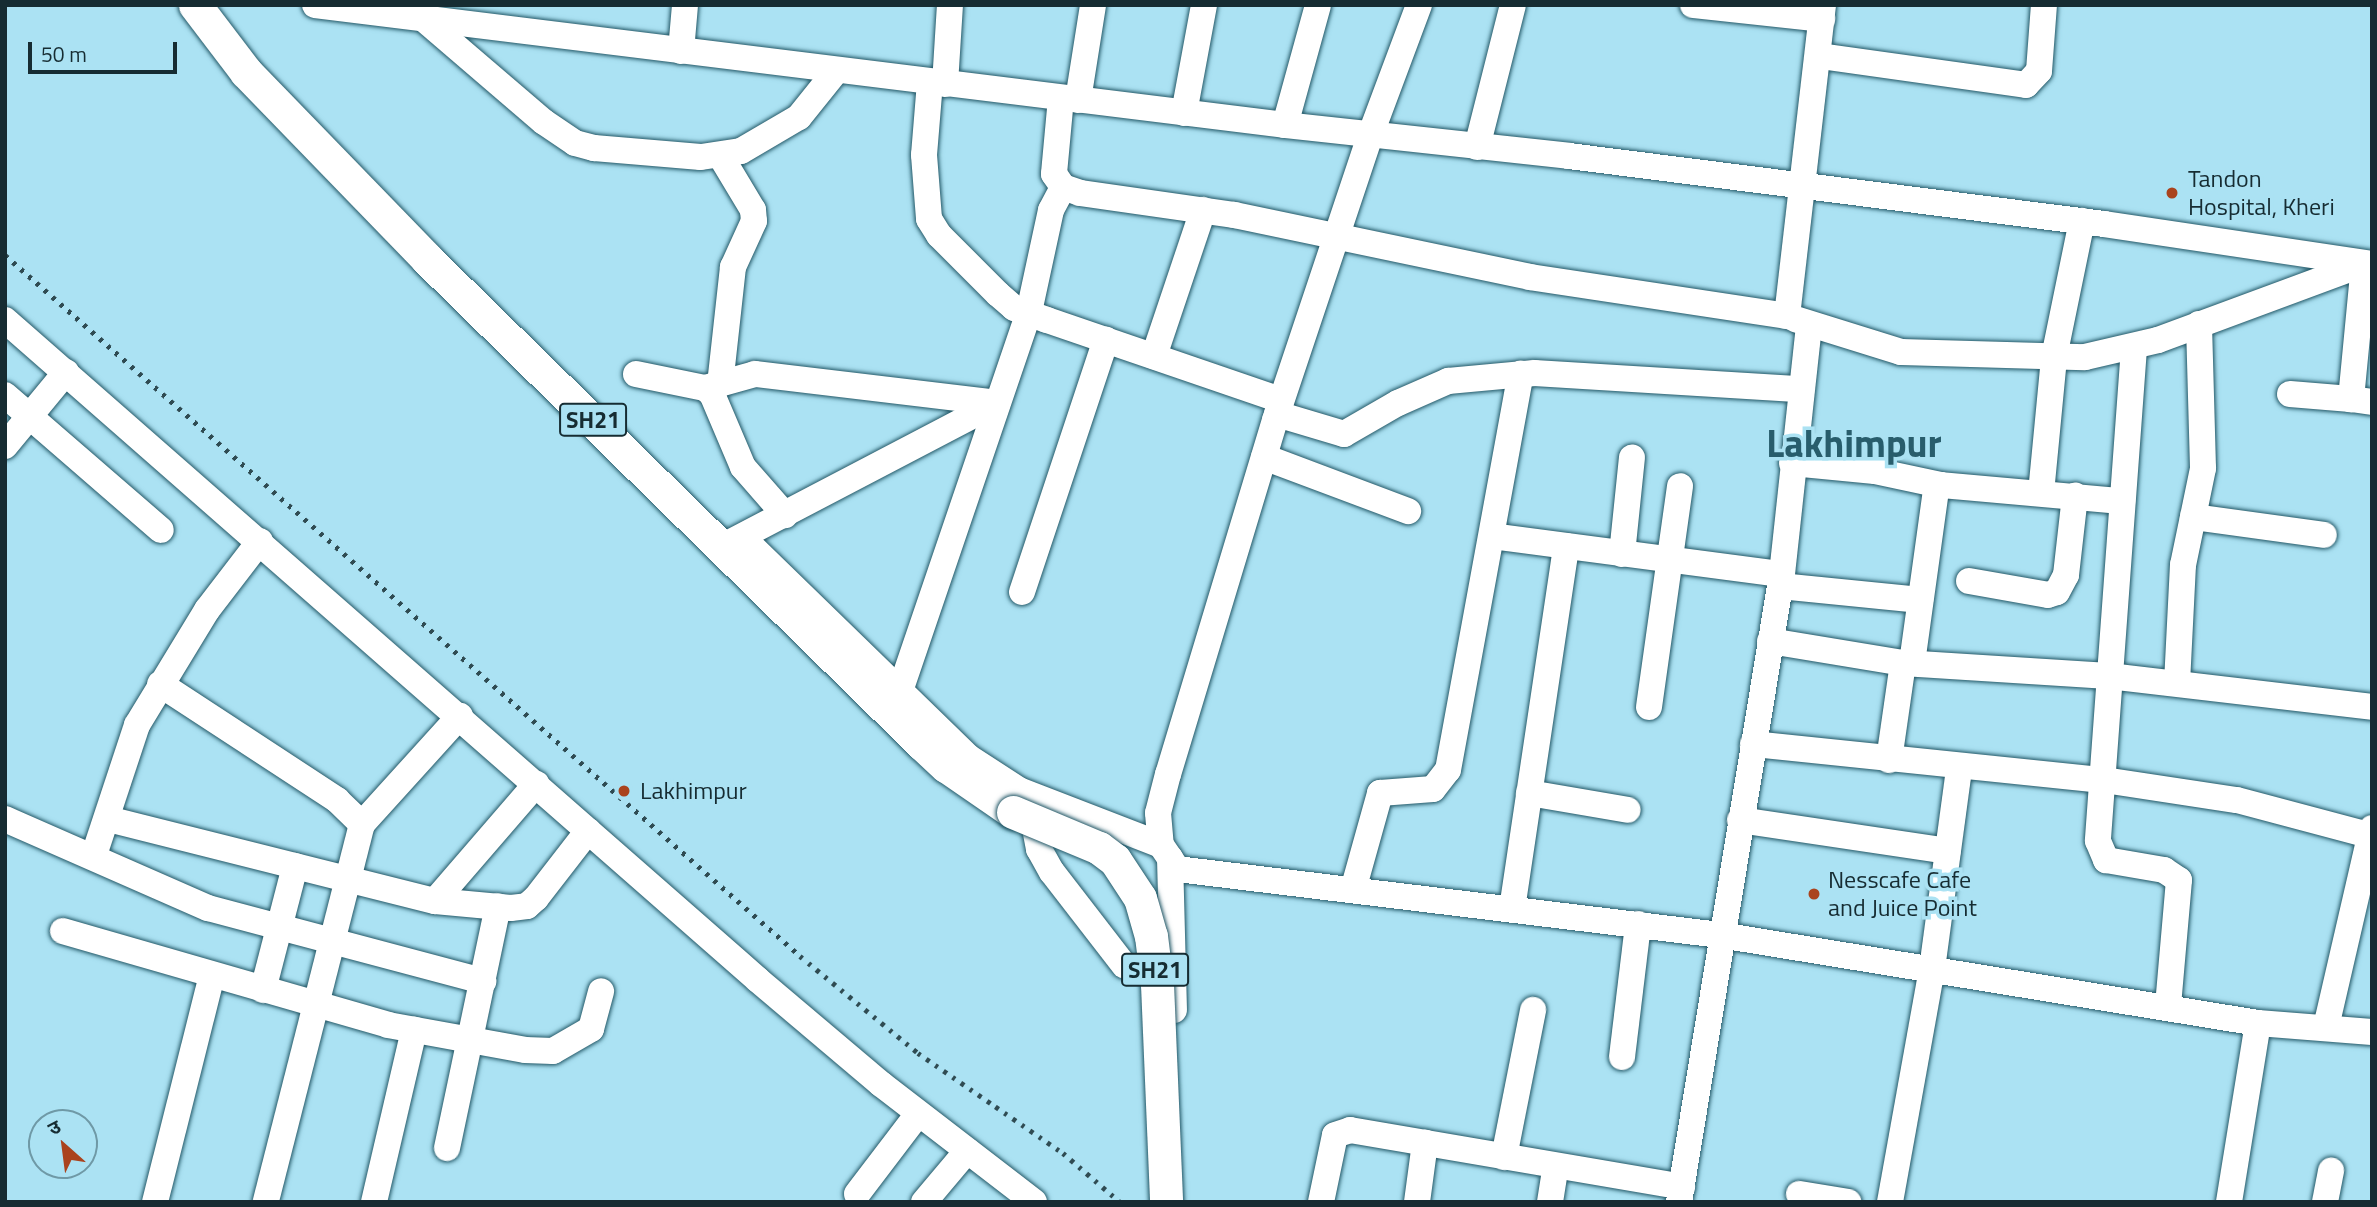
<!DOCTYPE html>
<html>
<head>
<meta charset="utf-8">
<style>
  body { margin:0 }
  #map { position:relative; width:2377px; height:1207px; overflow:hidden; background:#abe2f3; font-family:"Titillium Web","Noto Sans Devanagari",sans-serif }
  div>[style] { position:absolute }
  .roads { filter:drop-shadow(0 0 2px #235867) drop-shadow(0 0 2px #235867) }
  .minor>* { height:26px; margin:-13px; padding:0 13px; transform-origin:13px; border-radius:13px; background:#fff }
  .major>* { height:33px; margin:-16.5px; padding:0 16.5px; transform-origin:16.5px; border-radius:16.5px; background:#fff }
  .rail>* { height:5px; margin-top:-2.5px; transform-origin:0; background:repeating-linear-gradient(90deg,#2f4b52 0 3.5px,transparent 0 10.5px) }
  .bridges { filter:drop-shadow(0 0 2px #235867) drop-shadow(0 0 2px #235867) }
  .major-bridge>* { height:33px; margin:-16.5px; padding:0 16.5px; transform-origin:16.5px; border-radius:16.5px; background:#fff }
  .dots>* { width:19px; height:19px; translate:-50% -50%; box-sizing:border-box; border:4px solid #abe2f3; border-radius:50% }
  span { translate:-50% -50%; white-space:nowrap; text-align:center; line-height:1.15; -webkit-text-stroke:7px #abe2f3; paint-order:stroke }
  .shield-label span { padding:2px 5px; background:#abe2f3; border:2px solid; border-radius:5px; -webkit-text-stroke-width:0 }
  .shield-label { font-size:23px; color:#162c32; font-weight:700 }
  .poi-label { font-size:24px; color:#162c32 }
  .left { translate:0 -50%; text-align:left }
  .town-label { font-size:38px; color:#285d6c; font-weight:700 }
  .frame { position:absolute; inset:0; border:7px solid #162c32; pointer-events:none }
  .north { position:absolute; left:28px; top:1109px; width:70px; height:70px; box-sizing:border-box; background:#abe2f3; border:2px solid #6f99a6; border-radius:50%; rotate:332deg; font-size:19px; font-weight:700; line-height:28px; text-align:center; color:#162c32 }
  .north::after { content:''; display:block; margin:auto; width:24px; height:32px; background:#aa431d; clip-path:polygon(50% 0,100% 100%,50% 72%,0 100%) }
  .scale { position:absolute; left:28px; top:42px; width:149px; height:32px; box-sizing:border-box; border:4px solid #162c32; border-top:0; padding-left:9px; font-size:21px; line-height:24px; white-space:nowrap; color:#162c32; -webkit-text-stroke:5px #abe2f3; paint-order:stroke }
</style>
</head>
<body>
<div id="map">
  <div class="roads">
    <div class="minor">
      <div style="left:315px;top:5px;width:977px;rotate:7.05deg"></div>
      <div style="left:1285px;top:125px;width:286px;rotate:6.2deg"></div>
      <div style="left:1569px;top:156px;width:539px;rotate:7.24deg"></div>
      <div style="left:2104px;top:224px;width:271px;rotate:8.5deg"></div>
      <div style="left:1419px;top:5px;width:140px;rotate:110.5deg"></div>
      <div style="left:1370px;top:136px;width:299px;rotate:108.5deg"></div>
      <div style="left:1275px;top:420px;width:370px;rotate:106.8deg"></div>
      <div style="left:1168px;top:774px;width:40px;rotate:104.4deg"></div>
      <div style="left:1158px;top:813px;width:32px;rotate:85deg"></div>
      <div style="left:1161px;top:845px;width:29px;rotate:56deg"></div>
      <div style="left:1177px;top:869px;width:547px;rotate:6.93deg"></div>
      <div style="left:1720px;top:935px;width:545px;rotate:9.29deg"></div>
      <div style="left:2258px;top:1023px;width:114px;rotate:4.5deg"></div>
      <div style="left:1693px;top:5px;width:130px;rotate:6.2deg"></div>
      <div style="left:426px;top:21px;width:155px;rotate:40.6deg"></div>
      <div style="left:544px;top:122px;width:37px;rotate:34deg"></div>
      <div style="left:575px;top:143px;width:20px;rotate:15deg"></div>
      <div style="left:594px;top:148px;width:107px;rotate:4.8deg"></div>
      <div style="left:701px;top:157px;width:40px;rotate:-8.5deg"></div>
      <div style="left:741px;top:151px;width:67px;rotate:-30.4deg"></div>
      <div style="left:799px;top:117px;width:59px;rotate:-51.2deg"></div>
      <div style="left:681px;top:51px;width:46px;rotate:-85deg"></div>
      <div style="left:1820px;top:56px;width:208px;rotate:8deg"></div>
      <div style="left:2026px;top:85px;width:19px;rotate:-47deg"></div>
      <div style="left:2039px;top:71px;width:66px;rotate:-85.7deg"></div>
      <div style="left:930px;top:82px;width:73px;rotate:94.7deg"></div>
      <div style="left:924px;top:155px;width:64px;rotate:85.5deg"></div>
      <div style="left:929px;top:219px;width:19px;rotate:58deg"></div>
      <div style="left:939px;top:235px;width:83px;rotate:45deg"></div>
      <div style="left:998px;top:294px;width:21px;rotate:41deg"></div>
      <div style="left:1014px;top:308px;width:35px;rotate:20deg"></div>
      <div style="left:1047px;top:320px;width:247px;rotate:18.9deg"></div>
      <div style="left:945px;top:84px;width:79px;rotate:-86.4deg"></div>
      <div style="left:1061px;top:98px;width:76px;rotate:95.3deg"></div>
      <div style="left:1054px;top:174px;width:16px;rotate:55deg"></div>
      <div style="left:1063px;top:187px;width:18px;rotate:19deg"></div>
      <div style="left:1080px;top:193px;width:156px;rotate:8.1deg"></div>
      <div style="left:1234px;top:215px;width:302px;rotate:11.8deg"></div>
      <div style="left:1530px;top:277px;width:260px;rotate:8.6deg"></div>
      <div style="left:1787px;top:316px;width:313px;rotate:-83.4deg"></div>
      <div style="left:1078px;top:100px;width:96px;rotate:-81deg"></div>
      <div style="left:1184px;top:113px;width:110px;rotate:-79.5deg"></div>
      <div style="left:1285px;top:125px;width:124px;rotate:-74.6deg"></div>
      <div style="left:1477px;top:147px;width:146px;rotate:-75.8deg"></div>
      <div style="left:720px;top:155px;width:64px;rotate:59deg"></div>
      <div style="left:753px;top:210px;width:11px;rotate:85deg"></div>
      <div style="left:754px;top:221px;width:51px;rotate:114.5deg"></div>
      <div style="left:733px;top:267px;width:118px;rotate:96.3deg"></div>
      <div style="left:1795px;top:319px;width:111px;rotate:17.3deg"></div>
      <div style="left:1901px;top:352px;width:184px;rotate:1.6deg"></div>
      <div style="left:2085px;top:357px;width:75px;rotate:-13.1deg"></div>
      <div style="left:2158px;top:340px;width:220px;rotate:-20.3deg"></div>
      <div style="left:2364px;top:264px;width:136px;rotate:95.5deg"></div>
      <div style="left:2351px;top:399px;width:21px;rotate:8deg"></div>
      <div style="left:5px;top:320px;width:1001px;rotate:41.23deg"></div>
      <div style="left:758px;top:980px;width:161px;rotate:40.2deg"></div>
      <div style="left:881px;top:1084px;width:193px;rotate:37.6deg"></div>
      <div style="left:2134px;top:348px;width:494px;rotate:94.2deg"></div>
      <div style="left:2098px;top:841px;width:21px;rotate:67deg"></div>
      <div style="left:2106px;top:860px;width:59px;rotate:9.8deg"></div>
      <div style="left:2164px;top:870px;width:18px;rotate:34deg"></div>
      <div style="left:2179px;top:880px;width:125px;rotate:95deg"></div>
      <div style="left:1154px;top:356px;width:154px;rotate:-71.4deg"></div>
      <div style="left:636px;top:374px;width:70px;rotate:11.5deg"></div>
      <div style="left:705px;top:388px;width:9px;rotate:41deg"></div>
      <div style="left:712px;top:394px;width:79px;rotate:67deg"></div>
      <div style="left:743px;top:467px;width:64px;rotate:48.8deg"></div>
      <div style="left:705px;top:388px;width:52px;rotate:-15.6deg"></div>
      <div style="left:755px;top:374px;width:244px;rotate:6.8deg"></div>
      <div style="left:2290px;top:394px;width:61px;rotate:4.7deg"></div>
      <div style="left:5px;top:395px;width:206px;rotate:40.9deg"></div>
      <div style="left:1277px;top:414px;width:70px;rotate:16.6deg"></div>
      <div style="left:1344px;top:434px;width:62px;rotate:-29.9deg"></div>
      <div style="left:1398px;top:403px;width:55px;rotate:-23.7deg"></div>
      <div style="left:1448px;top:381px;width:87px;rotate:-5.3deg"></div>
      <div style="left:1535px;top:373px;width:265px;rotate:3.5deg"></div>
      <div style="left:5px;top:446px;width:96px;rotate:-50.5deg"></div>
      <div style="left:1264px;top:457px;width:154px;rotate:20.6deg"></div>
      <div style="left:1792px;top:463px;width:83px;rotate:5.5deg"></div>
      <div style="left:1875px;top:471px;width:67px;rotate:12deg"></div>
      <div style="left:2041px;top:493px;width:137px;rotate:-84.5deg"></div>
      <div style="left:2054px;top:357px;width:139px;rotate:-78.4deg"></div>
      <div style="left:2193px;top:517px;width:132px;rotate:7.8deg"></div>
      <div style="left:1492px;top:536px;width:292px;rotate:7.5deg"></div>
      <div style="left:742px;top:537px;width:315px;rotate:44.2deg"></div>
      <div style="left:968px;top:757px;width:61px;rotate:32.9deg"></div>
      <div style="left:1019px;top:790px;width:152px;rotate:21.2deg"></div>
      <div style="left:729px;top:543px;width:302px;rotate:-27.6deg"></div>
      <div style="left:1622px;top:554px;width:97px;rotate:-84.1deg"></div>
      <div style="left:1969px;top:581px;width:80px;rotate:10deg"></div>
      <div style="left:2048px;top:595px;width:9px;rotate:-18deg"></div>
      <div style="left:2057px;top:592px;width:19px;rotate:-62deg"></div>
      <div style="left:2066px;top:575px;width:80px;rotate:-83.5deg"></div>
      <div style="left:1780px;top:586px;width:141px;rotate:5.7deg"></div>
      <div style="left:1022px;top:592px;width:266px;rotate:-71.6deg"></div>
      <div style="left:1770px;top:641px;width:135px;rotate:9.4deg"></div>
      <div style="left:1912px;top:663px;width:175px;rotate:-82.1deg"></div>
      <div style="left:1936px;top:490px;width:7px;rotate:-45deg"></div>
      <div style="left:1941px;top:485px;width:182px;rotate:5.1deg"></div>
      <div style="left:2177px;top:683px;width:118px;rotate:-87.1deg"></div>
      <div style="left:2183px;top:565px;width:99px;rotate:-78.3deg"></div>
      <div style="left:2203px;top:468px;width:144px;rotate:-91.6deg"></div>
      <div style="left:160px;top:684px;width:212px;rotate:33.2deg"></div>
      <div style="left:337px;top:800px;width:35px;rotate:44deg"></div>
      <div style="left:362px;top:824px;width:390px;rotate:104.3deg"></div>
      <div style="left:900px;top:691px;width:400px;rotate:-71.2deg"></div>
      <div style="left:1029px;top:312px;width:104px;rotate:-77.8deg"></div>
      <div style="left:1051px;top:210px;width:26px;rotate:-62deg"></div>
      <div style="left:1649px;top:707px;width:223px;rotate:-82deg"></div>
      <div style="left:1753px;top:744px;width:353px;rotate:5.9deg"></div>
      <div style="left:2104px;top:780px;width:134px;rotate:8.6deg"></div>
      <div style="left:2237px;top:800px;width:140px;rotate:14.9deg"></div>
      <div style="left:1889px;top:760px;width:98px;rotate:-81.8deg"></div>
      <div style="left:1903px;top:663px;width:206px;rotate:3.6deg"></div>
      <div style="left:2109px;top:676px;width:265px;rotate:6.7deg"></div>
      <div style="left:1529px;top:793px;width:100px;rotate:9.7deg"></div>
      <div style="left:1031px;top:807px;width:43px;rotate:79.2deg"></div>
      <div style="left:1039px;top:849px;width:26px;rotate:61deg"></div>
      <div style="left:1052px;top:872px;width:118px;rotate:52.3deg"></div>
      <div style="left:5px;top:819px;width:222px;rotate:23.7deg"></div>
      <div style="left:208px;top:908px;width:285px;rotate:14.9deg"></div>
      <div style="left:108px;top:819px;width:337px;rotate:14.1deg"></div>
      <div style="left:435px;top:901px;width:76px;rotate:5.3deg"></div>
      <div style="left:511px;top:908px;width:16px;rotate:-7deg"></div>
      <div style="left:527px;top:906px;width:12px;rotate:-42deg"></div>
      <div style="left:536px;top:898px;width:85px;rotate:-52.2deg"></div>
      <div style="left:1740px;top:820px;width:210px;rotate:8.5deg"></div>
      <div style="left:362px;top:824px;width:146px;rotate:-47.8deg"></div>
      <div style="left:94px;top:855px;width:137px;rotate:-71.7deg"></div>
      <div style="left:137px;top:725px;width:135px;rotate:-58.7deg"></div>
      <div style="left:207px;top:610px;width:87px;rotate:-52.5deg"></div>
      <div style="left:1170px;top:858px;width:152px;rotate:88.5deg"></div>
      <div style="left:1353px;top:890px;width:101px;rotate:-74.4deg"></div>
      <div style="left:1380px;top:793px;width:53px;rotate:-4.3deg"></div>
      <div style="left:1433px;top:789px;width:24px;rotate:-52deg"></div>
      <div style="left:1448px;top:770px;width:403px;rotate:-79.6deg"></div>
      <div style="left:435px;top:901px;width:155px;rotate:-49.2deg"></div>
      <div style="left:1512px;top:909px;width:367px;rotate:-81.5deg"></div>
      <div style="left:63px;top:931px;width:338px;rotate:16.1deg"></div>
      <div style="left:388px;top:1025px;width:139px;rotate:10.3deg"></div>
      <div style="left:525px;top:1050px;width:28px;rotate:2deg"></div>
      <div style="left:553px;top:1051px;width:44px;rotate:-30.1deg"></div>
      <div style="left:591px;top:1029px;width:39px;rotate:-75deg"></div>
      <div style="left:263px;top:990px;width:128px;rotate:-75.5deg"></div>
      <div style="left:2326px;top:1027px;width:204px;rotate:-77deg"></div>
      <div style="left:1622px;top:1057px;width:134px;rotate:-83.1deg"></div>
      <div style="left:447px;top:1148px;width:247px;rotate:-78.1deg"></div>
      <div style="left:1504px;top:1157px;width:150px;rotate:-78.8deg"></div>
      <div style="left:857px;top:1194px;width:101px;rotate:-52.7deg"></div>
      <div style="left:1799px;top:1194px;width:50px;rotate:9.3deg"></div>
      <div style="left:155px;top:1202px;width:234px;rotate:-75.9deg"></div>
      <div style="left:374px;top:1202px;width:177px;rotate:-76.9deg"></div>
      <div style="left:924px;top:1202px;width:67px;rotate:-49.9deg"></div>
      <div style="left:1321px;top:1202px;width:68px;rotate:-78.2deg"></div>
      <div style="left:1335px;top:1135px;width:16px;rotate:-18deg"></div>
      <div style="left:1350px;top:1130px;width:337px;rotate:9.7deg"></div>
      <div style="left:1417px;top:1202px;width:60px;rotate:-82.3deg"></div>
      <div style="left:1550px;top:1202px;width:36px;rotate:-81deg"></div>
      <div style="left:1679px;top:1202px;width:636px;rotate:-80.69deg"></div>
      <div style="left:1782px;top:574px;width:250px;rotate:-83.8deg"></div>
      <div style="left:1890px;top:1202px;width:237px;rotate:-79.8deg"></div>
      <div style="left:1932px;top:969px;width:203px;rotate:-82.3deg"></div>
      <div style="left:2229px;top:1202px;width:181px;rotate:-80.8deg"></div>
      <div style="left:2325px;top:1202px;width:32px;rotate:-79deg"></div>
    </div>
    <div class="major">
      <div style="left:195px;top:5px;width:84px;rotate:52.7deg"></div>
      <div style="left:246px;top:72px;width:260px;rotate:45.9deg"></div>
      <div style="left:427px;top:259px;width:692px;rotate:44.41deg"></div>
      <div style="left:921px;top:743px;width:34px;rotate:43deg"></div>
      <div style="left:946px;top:766px;width:81px;rotate:34.5deg"></div>
    </div>
  </div>
  <div class="rail">
    <div style="left:5px;top:255px;width:1060px;rotate:41.4deg"></div>
    <div style="left:800px;top:956px;width:153px;rotate:39.4deg"></div>
    <div style="left:918px;top:1053px;width:176px;rotate:34.6deg"></div>
    <div style="left:1063px;top:1153px;width:75px;rotate:40.7deg"></div>
  </div>
  <div class="bridges">
    <div class="major-bridge">
      <div style="left:1013px;top:812px;width:93px;rotate:22.7deg"></div>
      <div style="left:1099px;top:848px;width:20px;rotate:37deg"></div>
      <div style="left:1115px;top:860px;width:45px;rotate:56.7deg"></div>
      <div style="left:1140px;top:898px;width:40px;rotate:74deg"></div>
      <div style="left:1151px;top:936px;width:48px;rotate:82.9deg"></div>
      <div style="left:1157px;top:984px;width:218px;rotate:87.6deg"></div>
    </div>
  </div>
  <div class="dots">
    <div style="left:2172px;top:193px;background:#aa431d"></div>
    <div style="left:624px;top:791px;background:#aa431d"></div>
    <div style="left:1814px;top:894px;background:#aa431d"></div>
  </div>
  <div class="shield-label">
    <span style="left:593px;top:420px">SH21</span>
    <span style="left:1155px;top:970px">SH21</span>
  </div>
  <div class="poi-label">
    <span class="left" style="left:2188px;top:193px">Tandon<br>Hospital, Kheri</span>
    <span class="left" style="left:640px;top:791px">Lakhimpur</span>
    <span class="left" style="left:1828px;top:894px">Nesscafe Cafe<br>and Juice Point</span>
  </div>
  <div class="town-label">
    <span style="left:1854px;top:444px">Lakhimpur</span>
  </div>
  <div class="frame"></div>
  <div class="north">उ</div>
  <div class="scale">50 m</div>
</div>
</body>
</html>
